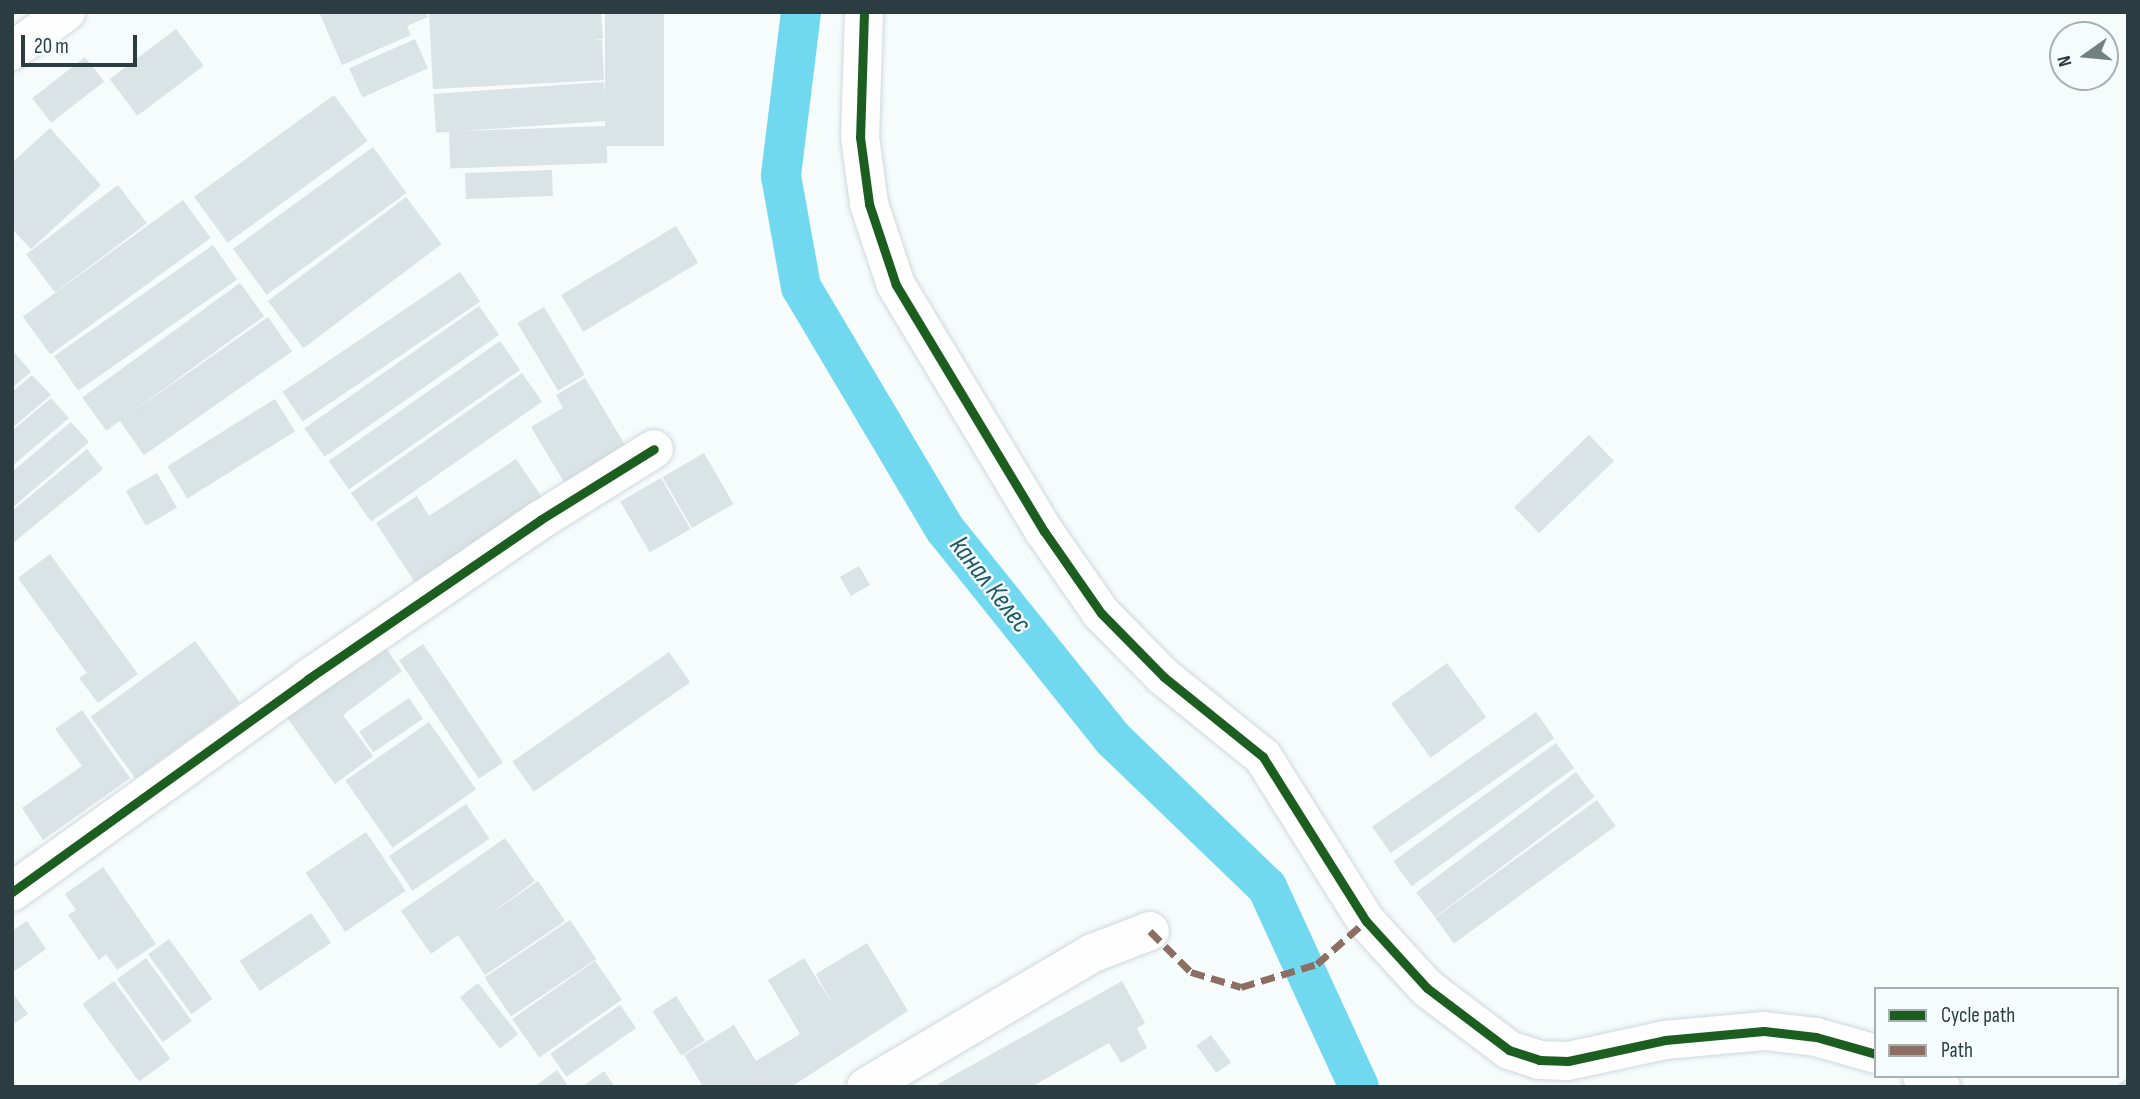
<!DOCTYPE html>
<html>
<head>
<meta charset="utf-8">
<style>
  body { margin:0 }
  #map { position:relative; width:2140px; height:1099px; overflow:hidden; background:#f6fbfc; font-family:"Sofia Sans Condensed",sans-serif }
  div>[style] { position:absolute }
  .canal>* { height:40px; margin:-20px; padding:0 20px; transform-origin:20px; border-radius:20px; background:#70d9ef }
  .building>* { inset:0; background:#dae3e6; transform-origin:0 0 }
  .roads { filter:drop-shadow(0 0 2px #ced8db) drop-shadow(0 0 2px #ced8db) }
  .minor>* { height:38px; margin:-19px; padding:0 19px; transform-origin:19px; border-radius:19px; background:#fefeff }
  .quiet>* { height:7px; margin-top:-3.5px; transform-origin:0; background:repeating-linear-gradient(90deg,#8d6e63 0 14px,transparent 0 21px) }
  .cycleway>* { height:9px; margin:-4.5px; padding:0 4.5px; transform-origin:4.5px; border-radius:4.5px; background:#1b5e20 }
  span { translate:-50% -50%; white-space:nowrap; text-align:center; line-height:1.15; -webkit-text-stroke:5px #f4fcfe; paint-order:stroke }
  .water-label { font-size:28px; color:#1f5966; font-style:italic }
  .frame { position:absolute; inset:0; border:14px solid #2c3d41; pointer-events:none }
  .legend { position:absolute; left:1874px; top:987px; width:245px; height:91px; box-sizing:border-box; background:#f4fcfe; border:2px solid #a4b0b2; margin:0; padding:9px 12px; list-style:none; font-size:21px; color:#2c3d41 }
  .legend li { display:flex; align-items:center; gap:14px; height:35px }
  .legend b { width:35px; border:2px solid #a4b0b2 }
  .north { position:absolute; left:2049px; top:21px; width:70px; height:70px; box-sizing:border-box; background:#f4fcfe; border:2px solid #a4b0b2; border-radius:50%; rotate:255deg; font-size:19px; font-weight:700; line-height:28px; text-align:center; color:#2c3d41 }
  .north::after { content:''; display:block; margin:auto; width:24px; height:32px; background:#738082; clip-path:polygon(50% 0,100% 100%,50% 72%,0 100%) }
  .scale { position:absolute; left:21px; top:35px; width:116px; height:32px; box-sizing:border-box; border:4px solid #2c3d41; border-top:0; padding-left:9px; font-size:21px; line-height:24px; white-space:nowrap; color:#2c3d41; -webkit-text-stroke:5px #f4fcfe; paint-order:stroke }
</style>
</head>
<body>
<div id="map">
  <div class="canal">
    <div style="left:801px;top:12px;width:165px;rotate:97deg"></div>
    <div style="left:781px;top:176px;width:113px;rotate:79.8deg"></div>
    <div style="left:801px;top:287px;width:280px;rotate:59.3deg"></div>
    <div style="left:944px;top:528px;width:269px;rotate:51.3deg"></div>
    <div style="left:1112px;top:738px;width:215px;rotate:43.9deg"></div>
    <div style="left:1267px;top:887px;width:220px;rotate:65.3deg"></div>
  </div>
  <div class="building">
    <div style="clip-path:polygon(319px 12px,426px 12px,428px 17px,407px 26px,411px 35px,342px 65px)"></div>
    <div style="clip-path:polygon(429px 12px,601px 12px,603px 39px,592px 40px,602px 40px,604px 80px,433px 89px)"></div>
    <div style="left:605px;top:12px;width:59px;height:134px"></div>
    <div style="left:176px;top:29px;width:46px;height:83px;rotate:53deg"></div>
    <div style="left:415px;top:39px;width:32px;height:72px;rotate:66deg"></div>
    <div style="left:85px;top:57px;width:31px;height:67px;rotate:52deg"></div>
    <div style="left:604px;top:82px;width:39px;height:171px;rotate:86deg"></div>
    <div style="left:334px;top:95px;width:57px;height:173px;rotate:54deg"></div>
    <div style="left:606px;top:126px;width:37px;height:157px;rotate:88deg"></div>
    <div style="clip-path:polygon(50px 128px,101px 185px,31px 249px,12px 229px,12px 163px)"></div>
    <div style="left:373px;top:147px;width:57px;height:173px;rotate:54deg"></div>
    <div style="left:552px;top:170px;width:26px;height:87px;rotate:88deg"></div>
    <div style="left:118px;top:185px;width:48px;height:115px;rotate:53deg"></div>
    <div style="left:406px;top:197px;width:59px;height:173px;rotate:53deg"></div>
    <div style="left:183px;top:200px;width:47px;height:198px;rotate:54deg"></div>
    <div style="left:676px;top:226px;width:43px;height:134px;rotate:59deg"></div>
    <div style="left:213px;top:245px;width:42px;height:194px;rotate:55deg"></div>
    <div style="left:460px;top:272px;width:36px;height:214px;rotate:56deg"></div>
    <div style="left:240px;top:283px;width:41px;height:195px;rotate:54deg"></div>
    <div style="left:479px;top:306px;width:35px;height:213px;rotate:55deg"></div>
    <div style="left:544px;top:307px;width:79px;height:31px;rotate:59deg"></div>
    <div style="left:268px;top:317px;width:42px;height:181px;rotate:55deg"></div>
    <div style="left:500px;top:341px;width:35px;height:209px;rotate:55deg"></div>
    <div style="clip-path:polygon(14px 352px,31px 372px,12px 388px,12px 353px)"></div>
    <div style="left:522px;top:373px;width:35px;height:209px;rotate:55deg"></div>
    <div style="clip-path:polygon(32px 375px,51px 395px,12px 428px,12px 392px)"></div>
    <div style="clip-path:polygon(585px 378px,628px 450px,567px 487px,531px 427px,563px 408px,556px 395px)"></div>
    <div style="clip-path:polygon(51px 398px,69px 418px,12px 466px,12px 431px)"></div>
    <div style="left:275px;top:399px;width:38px;height:127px;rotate:58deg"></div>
    <div style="clip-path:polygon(71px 422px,89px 442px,12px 508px,12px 472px)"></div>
    <div style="left:1589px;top:435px;width:36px;height:104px;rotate:46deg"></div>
    <div style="clip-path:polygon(87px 449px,103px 469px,12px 544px,12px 511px)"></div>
    <div style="left:704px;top:453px;width:59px;height:48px;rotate:60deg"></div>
    <div style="clip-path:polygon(516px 459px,544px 500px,416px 584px,376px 523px,417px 496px,429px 516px)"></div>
    <div style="left:157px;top:473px;width:40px;height:36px;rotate:60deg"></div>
    <div style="left:661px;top:478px;width:59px;height:47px;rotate:60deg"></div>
    <div style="clip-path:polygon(50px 554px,138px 674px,98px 703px,79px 678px,87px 673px,18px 578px)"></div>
    <div style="left:859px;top:566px;width:22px;height:22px;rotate:60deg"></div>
    <div style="left:195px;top:641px;width:76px;height:129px;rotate:54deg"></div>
    <div style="clip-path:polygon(383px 644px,402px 671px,343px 715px,373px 756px,335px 784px,285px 715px)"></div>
    <div style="left:423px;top:644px;width:143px;height:29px;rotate:56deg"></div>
    <div style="left:669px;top:652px;width:37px;height:191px;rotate:55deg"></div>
    <div style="left:1447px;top:663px;width:67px;height:69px;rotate:54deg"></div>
    <div style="left:409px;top:698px;width:25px;height:60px;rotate:56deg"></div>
    <div style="clip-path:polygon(82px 710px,130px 778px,43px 840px,22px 808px,82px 766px,55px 729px)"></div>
    <div style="left:1536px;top:712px;width:32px;height:200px;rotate:55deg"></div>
    <div style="left:429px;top:722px;width:82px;height:102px;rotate:55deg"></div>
    <div style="left:1556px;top:743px;width:31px;height:201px;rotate:54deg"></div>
    <div style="left:1576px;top:772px;width:31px;height:200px;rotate:53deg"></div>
    <div style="left:1597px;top:800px;width:32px;height:200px;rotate:54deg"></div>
    <div style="left:466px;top:804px;width:42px;height:93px;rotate:56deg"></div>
    <div style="left:366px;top:832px;width:71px;height:73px;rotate:56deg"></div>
    <div style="clip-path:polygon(505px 838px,535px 881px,485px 918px,538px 881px,565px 921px,485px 975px,458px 935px,431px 954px,401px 911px)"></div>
    <div style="clip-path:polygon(103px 867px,156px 944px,117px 970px,106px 954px,99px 960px,68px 915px,76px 910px,65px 894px)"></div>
    <div style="left:311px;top:913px;width:36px;height:86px;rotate:56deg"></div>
    <div style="left:570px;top:920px;width:47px;height:103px;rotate:56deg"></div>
    <div style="clip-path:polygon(27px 921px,46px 949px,12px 973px,12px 931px)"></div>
    <div style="left:169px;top:939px;width:74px;height:26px;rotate:54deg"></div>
    <div style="clip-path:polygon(867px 943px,908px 1011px,791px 1087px,703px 1087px,684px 1055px,734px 1025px,756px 1061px,800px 1034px,768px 980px,804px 958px,834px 1007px,816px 974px)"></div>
    <div style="left:146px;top:958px;width:78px;height:36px;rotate:54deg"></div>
    <div style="left:595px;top:961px;width:47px;height:101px;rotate:55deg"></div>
    <div style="left:114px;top:981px;width:96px;height:39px;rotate:54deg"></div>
    <div style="clip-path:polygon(1122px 981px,1145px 1023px,1137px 1028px,1147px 1048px,1121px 1063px,1109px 1043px,1031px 1087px,933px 1087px)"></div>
    <div style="left:478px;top:983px;width:65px;height:23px;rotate:52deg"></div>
    <div style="clip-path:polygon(12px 992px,28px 1014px,12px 1025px)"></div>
    <div style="left:676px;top:996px;width:53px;height:28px;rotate:57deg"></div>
    <div style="left:620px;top:1005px;width:28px;height:85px;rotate:55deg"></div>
    <div style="left:1211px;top:1035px;width:34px;height:18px;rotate:54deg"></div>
    <div style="clip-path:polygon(557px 1070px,569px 1087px,534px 1087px)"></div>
    <div style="clip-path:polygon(604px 1071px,615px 1087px,582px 1087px)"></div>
    <div style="clip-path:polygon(2128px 1077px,2128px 1087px,2115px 1087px)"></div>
  </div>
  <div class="roads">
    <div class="minor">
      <div style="left:864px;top:12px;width:125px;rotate:91.8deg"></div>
      <div style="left:860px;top:137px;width:68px;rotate:82.3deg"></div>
      <div style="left:869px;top:204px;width:85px;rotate:71.6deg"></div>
      <div style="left:896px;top:285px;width:287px;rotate:59deg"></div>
      <div style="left:1044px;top:531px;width:100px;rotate:55.2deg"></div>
      <div style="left:1101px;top:613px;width:90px;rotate:45.5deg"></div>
      <div style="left:1164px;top:677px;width:127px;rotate:38.9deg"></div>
      <div style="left:1263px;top:757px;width:194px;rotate:57.9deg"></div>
      <div style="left:1366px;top:921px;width:91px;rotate:47.7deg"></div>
      <div style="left:1427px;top:988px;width:103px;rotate:37.1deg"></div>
      <div style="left:1509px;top:1050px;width:32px;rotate:18deg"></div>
      <div style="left:1539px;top:1060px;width:29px;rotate:2deg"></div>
      <div style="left:1568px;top:1061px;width:99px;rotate:-12.2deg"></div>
      <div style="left:1665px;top:1040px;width:99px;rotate:-5.2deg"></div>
      <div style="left:1764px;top:1031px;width:52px;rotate:6.6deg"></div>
      <div style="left:1816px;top:1037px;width:62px;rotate:15.8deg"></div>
      <div style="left:12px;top:51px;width:67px;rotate:-35.8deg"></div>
      <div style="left:12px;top:892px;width:365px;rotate:-35.7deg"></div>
      <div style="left:308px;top:679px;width:281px;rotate:-34.4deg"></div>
      <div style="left:540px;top:520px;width:134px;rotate:-31.9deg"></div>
      <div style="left:1922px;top:1076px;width:22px;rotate:30deg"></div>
      <div style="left:866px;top:1087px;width:264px;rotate:-30.6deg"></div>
      <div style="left:1093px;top:953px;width:61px;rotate:-21.1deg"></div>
    </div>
  </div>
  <div class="quiet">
    <div style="left:1150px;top:931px;width:58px;rotate:45deg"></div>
    <div style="left:1191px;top:972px;width:52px;rotate:16.7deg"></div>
    <div style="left:1241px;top:987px;width:79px;rotate:-16.8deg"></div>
    <div style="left:1317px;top:964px;width:65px;rotate:-41.3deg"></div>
  </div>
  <div class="cycleway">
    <div style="left:864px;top:12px;width:125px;rotate:91.8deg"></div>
    <div style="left:860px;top:137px;width:68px;rotate:82.3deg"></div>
    <div style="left:869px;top:204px;width:85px;rotate:71.6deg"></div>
    <div style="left:896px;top:285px;width:287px;rotate:59deg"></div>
    <div style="left:1044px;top:531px;width:100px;rotate:55.2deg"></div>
    <div style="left:1101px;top:613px;width:90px;rotate:45.5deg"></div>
    <div style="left:1164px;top:677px;width:127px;rotate:38.9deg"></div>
    <div style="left:1263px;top:757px;width:194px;rotate:57.9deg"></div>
    <div style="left:1366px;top:921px;width:91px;rotate:47.7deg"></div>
    <div style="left:1427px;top:988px;width:103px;rotate:37.1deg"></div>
    <div style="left:1509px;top:1050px;width:32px;rotate:18deg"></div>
    <div style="left:1539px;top:1060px;width:29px;rotate:2deg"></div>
    <div style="left:1568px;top:1061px;width:99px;rotate:-12.2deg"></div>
    <div style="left:1665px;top:1040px;width:99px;rotate:-5.2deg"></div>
    <div style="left:1764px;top:1031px;width:52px;rotate:6.6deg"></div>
    <div style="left:1816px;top:1037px;width:62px;rotate:15.8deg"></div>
    <div style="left:12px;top:892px;width:365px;rotate:-35.7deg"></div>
    <div style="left:308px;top:679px;width:281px;rotate:-34.4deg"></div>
    <div style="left:540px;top:520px;width:134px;rotate:-31.9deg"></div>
  </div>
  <div class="water-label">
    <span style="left:990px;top:585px;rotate:52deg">канал Келес</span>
  </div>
  <div class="frame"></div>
  <ul class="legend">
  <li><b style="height:9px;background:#1b5e20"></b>Cycle path</li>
  <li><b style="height:9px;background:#8d6e63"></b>Path</li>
  </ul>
  <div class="north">N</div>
  <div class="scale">20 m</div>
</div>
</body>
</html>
